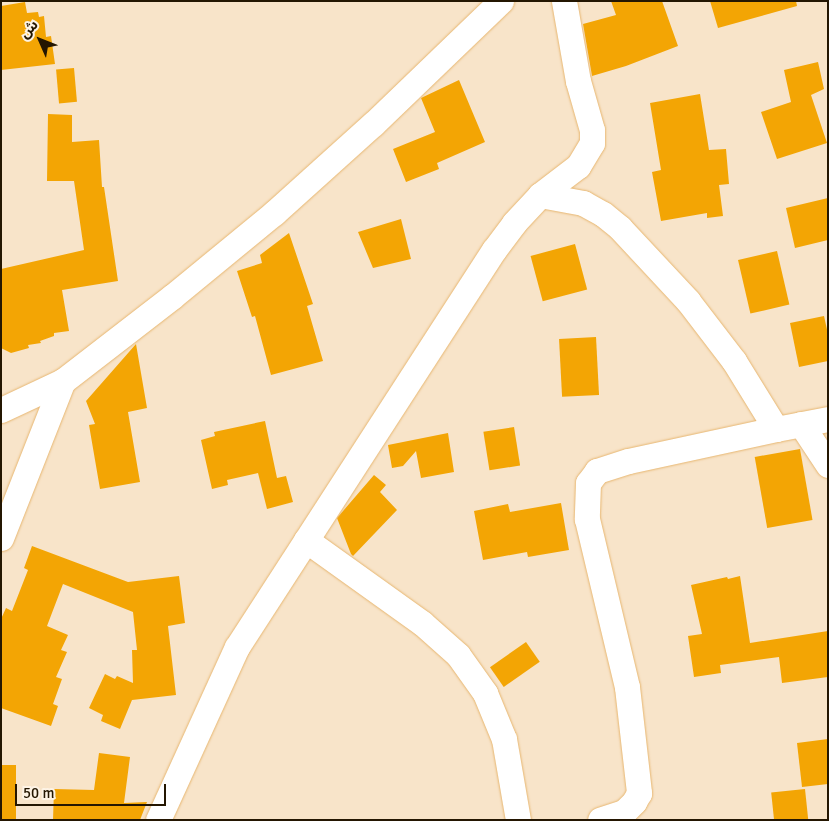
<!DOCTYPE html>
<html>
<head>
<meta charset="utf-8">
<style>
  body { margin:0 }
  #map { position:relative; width:829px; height:821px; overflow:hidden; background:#f8e4c9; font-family:Signika,"Noto Sans Arabic",sans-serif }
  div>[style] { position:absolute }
  .building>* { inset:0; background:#f3a504; transform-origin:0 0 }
  .roads { filter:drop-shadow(0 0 1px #e7b670) drop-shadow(0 0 1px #e7b670) }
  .minor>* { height:25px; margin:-12.5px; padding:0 12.5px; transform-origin:12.5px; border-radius:12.5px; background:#fff }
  span { translate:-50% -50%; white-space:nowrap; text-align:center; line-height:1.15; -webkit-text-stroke:4px #fdf3e5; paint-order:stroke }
  .frame { position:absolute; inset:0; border:2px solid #241601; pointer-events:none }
  .north { position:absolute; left:15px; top:15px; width:50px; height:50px; -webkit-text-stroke:4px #fdf3e5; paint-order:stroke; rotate:314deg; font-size:14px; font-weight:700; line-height:20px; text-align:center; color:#241601 }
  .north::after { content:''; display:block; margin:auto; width:18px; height:22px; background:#241601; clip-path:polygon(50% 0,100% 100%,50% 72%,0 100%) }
  .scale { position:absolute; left:15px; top:784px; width:151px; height:22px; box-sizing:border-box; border:2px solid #241601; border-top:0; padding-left:6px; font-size:15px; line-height:18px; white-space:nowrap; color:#241601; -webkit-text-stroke:4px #fdf3e5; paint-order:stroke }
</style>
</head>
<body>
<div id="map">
  <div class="building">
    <div style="clip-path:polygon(611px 1px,662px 1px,678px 46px,626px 66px,592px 76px,583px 24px,616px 15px)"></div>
    <div style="clip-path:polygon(710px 1px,796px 1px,797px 6px,718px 28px)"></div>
    <div style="clip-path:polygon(25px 2px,27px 13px,38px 12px,39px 17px,44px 16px,46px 37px,51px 36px,55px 64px,1px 70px,1px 6px)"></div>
    <div style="clip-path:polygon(818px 62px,824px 89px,811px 95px,827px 143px,777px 159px,761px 112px,791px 102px,784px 70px)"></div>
    <div style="left:74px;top:68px;width:34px;height:18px;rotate:85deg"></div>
    <div style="clip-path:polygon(459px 80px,485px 142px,437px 163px,439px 169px,406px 182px,393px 149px,435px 132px,421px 98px)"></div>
    <div style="clip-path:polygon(700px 94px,709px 150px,726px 149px,729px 184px,719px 185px,723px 216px,707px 218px,707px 213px,661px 221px,652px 172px,661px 170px,650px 103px)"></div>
    <div style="clip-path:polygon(48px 114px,72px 115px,72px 142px,99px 140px,102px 187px,104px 187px,118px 281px,62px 290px,69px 331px,54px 333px,54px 336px,40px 341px,41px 343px,28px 345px,29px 348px,11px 353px,1px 348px,1px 269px,84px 250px,74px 181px,47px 181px)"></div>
    <div style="clip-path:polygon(828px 198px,828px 240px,795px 248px,786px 208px)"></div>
    <div style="clip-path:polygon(401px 219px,411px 259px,373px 268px,358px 232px)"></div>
    <div style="clip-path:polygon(289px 233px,313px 304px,307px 306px,323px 361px,271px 375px,255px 316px,252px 317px,237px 271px,262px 263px,260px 255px)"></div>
    <div style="left:575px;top:244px;width:47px;height:46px;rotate:75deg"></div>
    <div style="left:777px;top:251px;width:55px;height:40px;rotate:77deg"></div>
    <div style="clip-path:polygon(824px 316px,828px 334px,828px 361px,799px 367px,790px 323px)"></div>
    <div style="left:596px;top:337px;width:58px;height:37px;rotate:87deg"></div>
    <div style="clip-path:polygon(136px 344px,147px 408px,128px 412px,140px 482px,100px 489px,89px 425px,95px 424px,86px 401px)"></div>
    <div style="clip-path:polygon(265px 421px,277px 478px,286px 476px,293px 502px,267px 509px,258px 473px,227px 480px,228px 485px,212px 489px,201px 440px,215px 436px,214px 432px)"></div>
    <div style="left:514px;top:427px;width:39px;height:31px;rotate:81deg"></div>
    <div style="clip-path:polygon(448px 433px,454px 472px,421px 478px,416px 451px,403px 466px,392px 468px,388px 445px)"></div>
    <div style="left:800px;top:449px;width:72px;height:46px;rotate:80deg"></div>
    <div style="clip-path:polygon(374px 475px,386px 485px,380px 492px,397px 510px,353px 556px,351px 554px,337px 518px)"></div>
    <div style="clip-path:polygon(561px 503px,569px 550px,528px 557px,527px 552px,483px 560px,474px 511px,508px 504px,510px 512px)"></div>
    <div style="clip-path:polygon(32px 546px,128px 582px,179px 576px,185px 623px,168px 626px,176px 695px,132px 700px,120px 729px,101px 721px,103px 715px,89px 708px,105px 674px,115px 679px,117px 676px,133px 683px,132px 650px,137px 650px,133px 612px,63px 584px,47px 626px,68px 635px,61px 650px,67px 652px,56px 677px,62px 679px,53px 704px,58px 706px,51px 726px,1px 708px,1px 619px,6px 608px,12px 611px,28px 570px,24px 568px)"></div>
    <div style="clip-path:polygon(740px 576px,750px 643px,828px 631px,828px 677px,782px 683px,779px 657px,720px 665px,721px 673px,694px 677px,688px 636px,702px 634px,691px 585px,727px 577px,728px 579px)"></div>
    <div style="left:526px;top:642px;width:24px;height:44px;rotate:55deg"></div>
    <div style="clip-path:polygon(828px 739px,828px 784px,802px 787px,797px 743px)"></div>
    <div style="clip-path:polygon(99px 753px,130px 757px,124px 803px,147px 802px,140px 820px,53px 820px,54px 789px,94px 790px)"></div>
    <div style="left:1px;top:765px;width:15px;height:55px"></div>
    <div style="left:805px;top:789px;width:31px;height:34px;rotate:84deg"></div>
  </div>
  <div class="roads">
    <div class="minor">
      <div style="left:564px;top:1px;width:81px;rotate:80.1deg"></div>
      <div style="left:578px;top:81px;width:51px;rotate:74.1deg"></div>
      <div style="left:592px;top:130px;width:13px;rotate:90deg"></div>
      <div style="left:592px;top:143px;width:27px;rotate:121deg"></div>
      <div style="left:578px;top:166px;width:48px;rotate:142.7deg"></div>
      <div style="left:540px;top:195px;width:44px;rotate:10.5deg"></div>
      <div style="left:583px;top:203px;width:23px;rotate:29deg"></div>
      <div style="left:603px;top:214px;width:22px;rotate:39deg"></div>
      <div style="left:620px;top:228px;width:100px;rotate:47deg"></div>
      <div style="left:688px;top:301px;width:76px;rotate:52.5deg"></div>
      <div style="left:734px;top:361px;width:80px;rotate:58.3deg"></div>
      <div style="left:776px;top:429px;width:151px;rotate:167.8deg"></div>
      <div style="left:628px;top:461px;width:33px;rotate:162deg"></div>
      <div style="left:597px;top:471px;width:15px;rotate:127deg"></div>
      <div style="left:588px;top:483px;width:36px;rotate:92deg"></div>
      <div style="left:587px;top:519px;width:173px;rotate:76.6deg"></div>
      <div style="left:627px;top:687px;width:107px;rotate:83.5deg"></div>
      <div style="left:639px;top:793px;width:10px;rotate:119deg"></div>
      <div style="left:634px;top:802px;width:14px;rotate:135deg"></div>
      <div style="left:624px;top:812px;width:25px;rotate:162deg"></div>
      <div style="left:1px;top:410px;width:68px;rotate:-25.1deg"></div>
      <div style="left:63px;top:381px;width:139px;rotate:-37.7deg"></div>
      <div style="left:173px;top:296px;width:131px;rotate:-39.4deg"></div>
      <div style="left:274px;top:213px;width:133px;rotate:-42deg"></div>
      <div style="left:373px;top:124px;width:178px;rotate:-43.9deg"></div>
      <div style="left:801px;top:424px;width:49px;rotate:56.6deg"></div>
      <div style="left:776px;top:429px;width:53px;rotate:-10.9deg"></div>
      <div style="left:1px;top:538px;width:169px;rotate:-68.5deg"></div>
      <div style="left:306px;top:540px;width:143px;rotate:35.6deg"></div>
      <div style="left:422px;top:623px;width:48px;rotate:41.6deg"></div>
      <div style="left:458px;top:655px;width:47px;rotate:54.6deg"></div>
      <div style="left:485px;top:693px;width:50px;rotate:67.6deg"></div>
      <div style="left:504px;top:739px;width:82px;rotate:80.2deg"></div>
      <div style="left:158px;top:820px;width:190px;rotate:-65.5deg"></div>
      <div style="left:237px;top:647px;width:473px;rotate:-57.1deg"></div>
      <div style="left:494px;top:250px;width:34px;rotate:-53deg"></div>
      <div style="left:514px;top:223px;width:38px;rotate:-47deg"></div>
    </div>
  </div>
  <div class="frame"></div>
  <div class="north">ش</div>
  <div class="scale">50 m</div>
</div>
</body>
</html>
